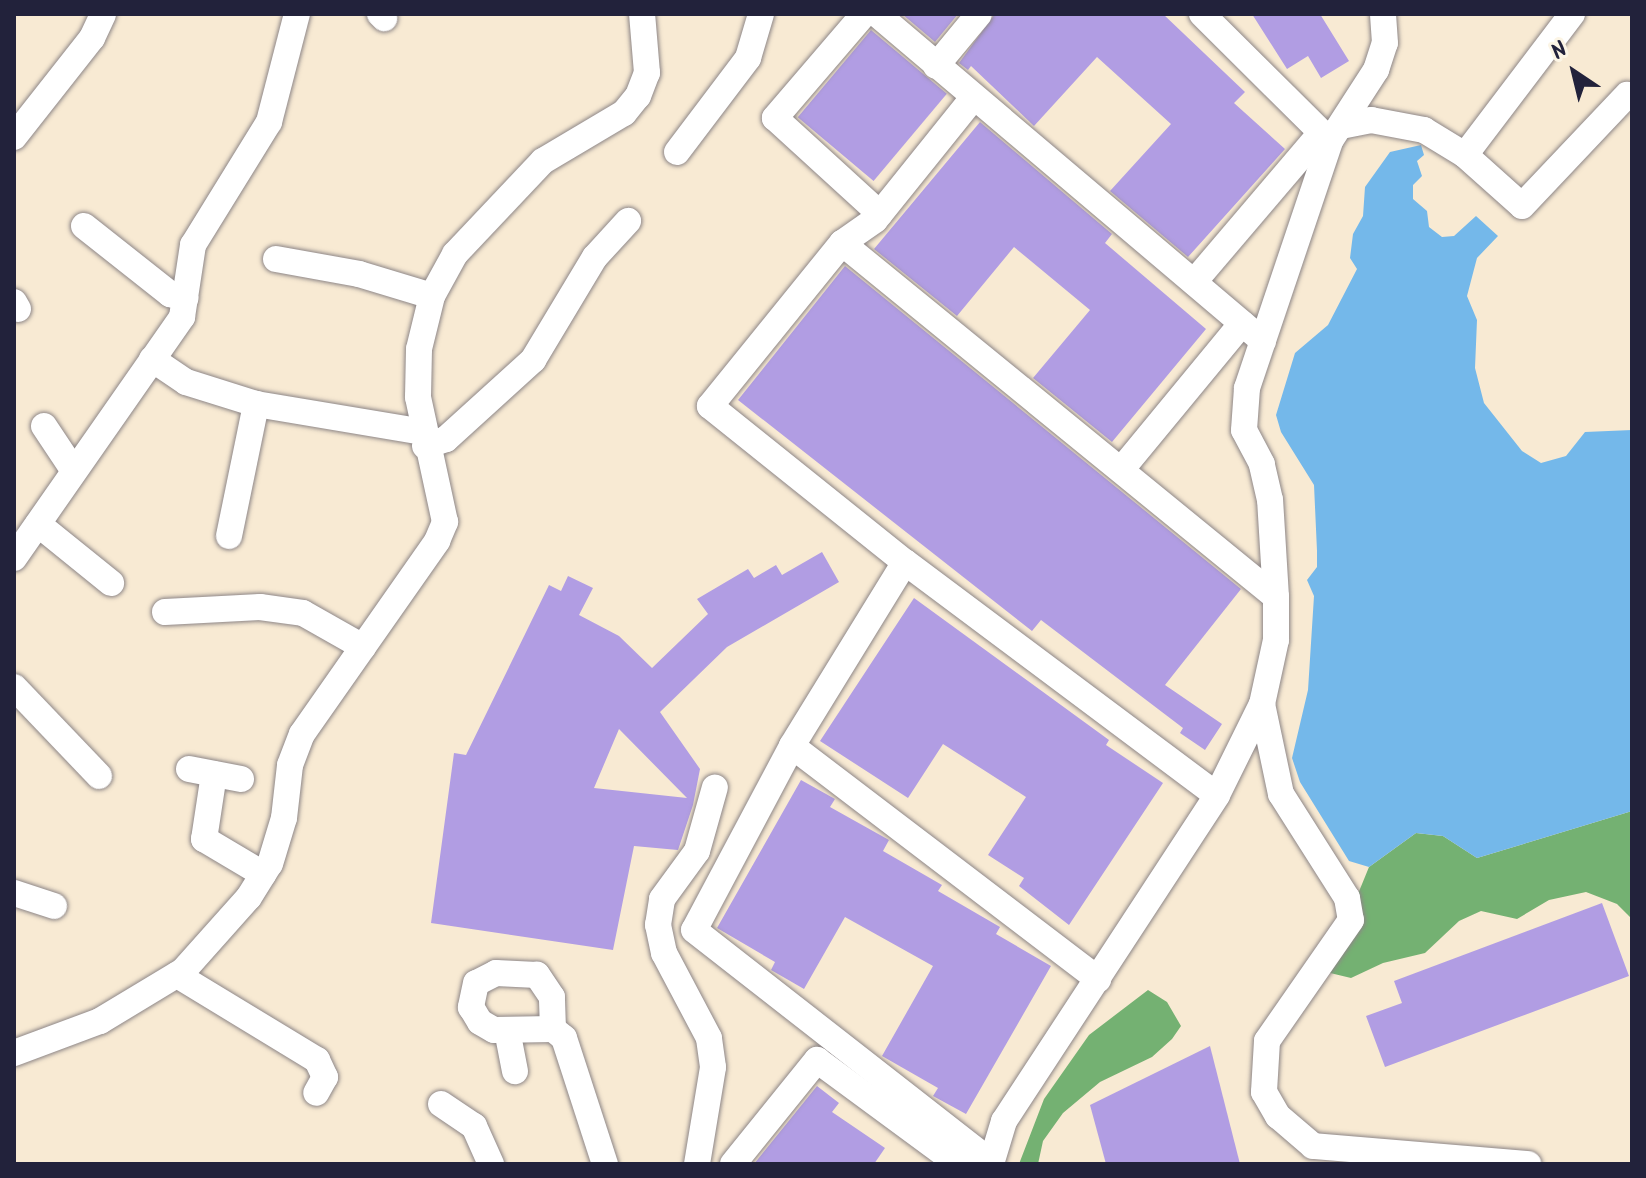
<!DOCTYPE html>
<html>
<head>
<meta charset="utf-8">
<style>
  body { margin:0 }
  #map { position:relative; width:1646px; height:1178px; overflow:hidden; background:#f8ead3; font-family:Kalam,sans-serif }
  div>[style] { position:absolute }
  .forest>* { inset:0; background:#74b172 }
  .water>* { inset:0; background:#74b8ea }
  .building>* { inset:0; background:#b19de3; transform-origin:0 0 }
  .roads { filter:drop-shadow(0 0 2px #8d8687) drop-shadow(0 0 2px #8d8687) }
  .street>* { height:26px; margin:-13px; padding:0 13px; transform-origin:13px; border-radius:13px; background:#fff }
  span { translate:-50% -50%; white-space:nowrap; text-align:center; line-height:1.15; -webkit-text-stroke:7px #fcf5e5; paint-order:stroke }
  .frame { position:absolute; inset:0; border:16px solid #22223b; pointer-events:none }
  .north { position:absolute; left:1534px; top:32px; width:80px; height:80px; -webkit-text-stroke:6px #fcf5e5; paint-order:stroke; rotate:325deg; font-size:22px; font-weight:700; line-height:32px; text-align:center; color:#22223b }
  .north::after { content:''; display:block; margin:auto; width:28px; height:36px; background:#22223b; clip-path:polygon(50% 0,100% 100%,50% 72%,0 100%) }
</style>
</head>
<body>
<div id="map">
  <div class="forest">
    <div style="clip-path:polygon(1632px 811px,1632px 919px,1617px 904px,1586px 892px,1549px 900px,1517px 919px,1481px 911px,1459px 921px,1425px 953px,1383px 963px,1351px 978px,1326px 972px,1369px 867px,1416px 833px,1443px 836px,1477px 858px)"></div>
    <div style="clip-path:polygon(1148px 990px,1167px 1002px,1181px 1026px,1172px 1039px,1152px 1057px,1100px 1082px,1063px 1113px,1043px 1141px,1038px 1164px,1019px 1164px,1044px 1099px,1089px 1035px)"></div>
  </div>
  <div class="water">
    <div style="clip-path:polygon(1421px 145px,1424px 155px,1417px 161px,1422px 176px,1413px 185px,1413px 199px,1427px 211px,1429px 227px,1442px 237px,1454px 236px,1476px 216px,1498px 236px,1477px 258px,1467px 296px,1477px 320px,1475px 368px,1484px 403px,1522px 451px,1541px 463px,1566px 456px,1585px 432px,1632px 430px,1632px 811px,1477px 858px,1443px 836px,1416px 833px,1369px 867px,1349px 861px,1300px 782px,1292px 758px,1308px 690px,1314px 596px,1307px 580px,1317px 567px,1317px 551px,1314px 485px,1281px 432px,1276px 415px,1295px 353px,1328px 325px,1357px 269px,1350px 258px,1353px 234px,1363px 216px,1365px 187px,1390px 152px)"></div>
  </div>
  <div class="building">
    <div style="clip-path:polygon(902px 14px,958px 14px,935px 42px)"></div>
    <div style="clip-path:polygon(995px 14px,1163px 14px,1245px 92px,1234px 103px,1285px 149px,1188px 257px,1110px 191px,1171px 124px,1097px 57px,1034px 126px,971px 66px,968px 70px,959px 63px)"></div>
    <div style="clip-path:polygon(1252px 14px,1320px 14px,1349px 61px,1321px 78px,1308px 56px,1287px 69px)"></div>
    <div style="left:871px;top:30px;width:99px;height:114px;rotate:40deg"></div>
    <div style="clip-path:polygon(980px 122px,1112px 234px,1105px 243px,1206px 329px,1112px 442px,1033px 378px,1090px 310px,1014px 247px,957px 316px,874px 249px)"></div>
    <div style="clip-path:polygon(845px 266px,1241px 589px,1165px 685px,1222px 724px,1205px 750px,1180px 733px,1183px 728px,1041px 620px,1032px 631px,738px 400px)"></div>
    <div style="clip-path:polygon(evenodd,822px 552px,839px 582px,727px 647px,660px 712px,700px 769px,693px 805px,678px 850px,634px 846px,613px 950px,431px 923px,454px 753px,466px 755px,549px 585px,561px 591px,568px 576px,593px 588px,579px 615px,619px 636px,652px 668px,708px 614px,697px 599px,748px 569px,754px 578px,776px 565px,782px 575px,822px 552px,619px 729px,687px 798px,594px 788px,619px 729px)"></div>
    <div style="clip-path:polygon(914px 598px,1109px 740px,1106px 745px,1163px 783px,1069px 925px,1019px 886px,1024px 878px,988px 855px,1026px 797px,943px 744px,908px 798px,820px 741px)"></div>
    <div style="clip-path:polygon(801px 780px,835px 799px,830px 807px,889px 840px,883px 851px,942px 885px,938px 891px,1000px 927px,996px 934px,1051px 966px,966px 1114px,933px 1096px,938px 1088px,882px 1056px,933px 966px,845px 917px,804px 989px,771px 970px,775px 962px,717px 928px)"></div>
    <div style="clip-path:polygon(1602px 903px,1629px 976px,1385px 1067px,1366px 1016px,1402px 1003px,1394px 981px)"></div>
    <div style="clip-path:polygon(1210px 1046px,1240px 1164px,1106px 1164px,1090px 1105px)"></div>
    <div style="clip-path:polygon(817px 1086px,839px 1103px,832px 1112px,885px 1148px,874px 1164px,754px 1164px)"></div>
  </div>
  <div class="roads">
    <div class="street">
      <div style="left:380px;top:14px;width:6px;rotate:45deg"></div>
      <div style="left:864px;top:14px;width:137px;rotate:130.6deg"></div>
      <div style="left:775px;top:118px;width:142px;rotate:42.4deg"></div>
      <div style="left:877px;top:14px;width:506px;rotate:40.27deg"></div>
      <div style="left:1202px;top:14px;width:180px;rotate:44.8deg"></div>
      <div style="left:936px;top:66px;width:67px;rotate:-50.4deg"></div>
      <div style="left:973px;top:98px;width:156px;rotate:128.8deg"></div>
      <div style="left:875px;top:220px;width:40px;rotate:145.1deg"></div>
      <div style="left:842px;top:243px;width:210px;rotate:129deg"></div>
      <div style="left:710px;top:406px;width:250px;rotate:38.7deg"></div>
      <div style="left:905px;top:562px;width:389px;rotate:36.8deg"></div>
      <div style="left:1341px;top:126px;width:31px;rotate:-11deg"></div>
      <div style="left:1371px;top:120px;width:54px;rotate:10.7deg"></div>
      <div style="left:1424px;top:130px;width:48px;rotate:31.4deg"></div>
      <div style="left:1465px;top:155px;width:76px;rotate:41.8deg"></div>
      <div style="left:1522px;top:206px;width:153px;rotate:-46.6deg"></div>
      <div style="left:14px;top:137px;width:126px;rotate:-51.8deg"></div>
      <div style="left:92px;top:38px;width:26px;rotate:-65deg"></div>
      <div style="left:677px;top:152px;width:118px;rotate:-52.9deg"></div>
      <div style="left:748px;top:58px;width:46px;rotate:-73.5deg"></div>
      <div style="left:1465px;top:155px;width:177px;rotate:-52.8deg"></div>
      <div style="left:84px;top:226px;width:110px;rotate:38.3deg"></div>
      <div style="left:170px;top:294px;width:16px;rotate:15deg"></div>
      <div style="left:842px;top:243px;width:560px;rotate:39.2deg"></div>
      <div style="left:276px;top:259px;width:84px;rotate:10.2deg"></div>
      <div style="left:359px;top:274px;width:76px;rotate:16.8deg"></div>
      <div style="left:1194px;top:282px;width:196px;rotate:-49.6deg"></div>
      <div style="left:14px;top:302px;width:8px;rotate:60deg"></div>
      <div style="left:152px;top:359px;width:41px;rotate:34.1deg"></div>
      <div style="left:186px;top:382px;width:73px;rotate:17.4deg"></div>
      <div style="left:256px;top:404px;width:169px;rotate:9.5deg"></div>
      <div style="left:44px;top:426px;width:54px;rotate:56.3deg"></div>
      <div style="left:425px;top:446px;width:22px;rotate:-18deg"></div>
      <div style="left:446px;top:439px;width:118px;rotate:-42.2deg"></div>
      <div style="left:533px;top:360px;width:120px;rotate:-59deg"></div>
      <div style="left:595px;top:257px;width:49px;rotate:-47.5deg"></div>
      <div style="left:1121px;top:470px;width:190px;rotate:-50.5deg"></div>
      <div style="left:38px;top:524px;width:94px;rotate:38.9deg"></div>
      <div style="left:229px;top:536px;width:135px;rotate:-78.4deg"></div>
      <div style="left:14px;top:558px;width:294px;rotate:-55.1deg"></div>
      <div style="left:182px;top:317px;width:73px;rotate:-81.3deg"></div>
      <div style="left:193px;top:245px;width:145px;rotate:-58.3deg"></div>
      <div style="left:269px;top:122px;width:112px;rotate:-75.5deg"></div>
      <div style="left:905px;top:562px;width:216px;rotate:121.6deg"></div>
      <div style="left:792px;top:746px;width:208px;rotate:118deg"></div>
      <div style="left:694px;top:930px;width:377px;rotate:38deg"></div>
      <div style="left:165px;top:612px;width:95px;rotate:-3deg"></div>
      <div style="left:260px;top:607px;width:43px;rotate:7.9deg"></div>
      <div style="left:303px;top:613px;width:69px;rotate:29.5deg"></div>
      <div style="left:14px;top:687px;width:123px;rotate:46.3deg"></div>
      <div style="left:1262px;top:704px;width:92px;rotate:78.1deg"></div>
      <div style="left:1281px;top:794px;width:123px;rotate:57.6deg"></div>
      <div style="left:1347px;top:898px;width:22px;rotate:80deg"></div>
      <div style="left:1351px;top:920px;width:147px;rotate:124.8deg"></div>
      <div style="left:1267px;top:1041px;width:51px;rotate:93.4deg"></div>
      <div style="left:1264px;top:1092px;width:28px;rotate:60deg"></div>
      <div style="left:1278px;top:1116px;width:46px;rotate:40.6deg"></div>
      <div style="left:1313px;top:1146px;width:216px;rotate:4.8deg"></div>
      <div style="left:792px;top:746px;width:385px;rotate:37.3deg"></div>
      <div style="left:189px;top:769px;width:53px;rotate:10.9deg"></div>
      <div style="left:214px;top:774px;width:66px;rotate:98.7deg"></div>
      <div style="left:204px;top:839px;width:69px;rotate:30.7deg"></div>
      <div style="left:14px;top:893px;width:42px;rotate:18deg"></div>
      <div style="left:177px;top:975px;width:164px;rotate:31.3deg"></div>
      <div style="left:317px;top:1060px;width:19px;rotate:65deg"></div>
      <div style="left:325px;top:1077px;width:18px;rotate:119deg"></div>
      <div style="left:553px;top:1029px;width:32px;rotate:-92deg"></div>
      <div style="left:552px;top:997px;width:27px;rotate:-124deg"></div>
      <div style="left:537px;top:975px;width:41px;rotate:-177.2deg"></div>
      <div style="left:496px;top:973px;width:22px;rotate:153deg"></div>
      <div style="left:476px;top:983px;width:25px;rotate:102deg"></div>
      <div style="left:471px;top:1007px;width:17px;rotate:59deg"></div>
      <div style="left:480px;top:1022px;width:16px;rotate:30deg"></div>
      <div style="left:494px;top:1030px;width:59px;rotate:-1deg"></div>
      <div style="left:553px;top:1029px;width:14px;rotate:39deg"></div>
      <div style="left:564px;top:1038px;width:133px;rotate:72deg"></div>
      <div style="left:507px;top:1030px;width:42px;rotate:79deg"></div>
      <div style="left:14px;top:1053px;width:92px;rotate:-20.4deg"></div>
      <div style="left:100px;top:1021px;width:97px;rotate:-31.1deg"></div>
      <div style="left:183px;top:971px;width:99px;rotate:-48.3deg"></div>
      <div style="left:249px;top:897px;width:39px;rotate:-58deg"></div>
      <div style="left:270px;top:864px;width:48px;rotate:-73.1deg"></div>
      <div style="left:284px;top:818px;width:53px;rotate:-83.5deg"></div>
      <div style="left:290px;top:765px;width:33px;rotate:-69deg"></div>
      <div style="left:302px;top:734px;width:236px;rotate:-55deg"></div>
      <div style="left:437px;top:541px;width:21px;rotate:-67deg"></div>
      <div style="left:445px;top:522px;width:128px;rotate:-102.2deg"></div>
      <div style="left:418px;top:397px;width:48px;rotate:-88.8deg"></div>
      <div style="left:419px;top:349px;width:55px;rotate:-76.2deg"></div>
      <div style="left:432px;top:296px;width:48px;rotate:-61.3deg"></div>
      <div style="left:455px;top:254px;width:128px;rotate:-46.6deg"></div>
      <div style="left:543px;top:161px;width:94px;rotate:-30.7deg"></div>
      <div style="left:624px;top:113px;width:22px;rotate:-51deg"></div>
      <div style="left:638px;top:96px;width:25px;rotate:-69deg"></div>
      <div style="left:647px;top:73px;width:59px;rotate:-94.8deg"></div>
      <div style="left:441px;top:1104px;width:40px;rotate:34deg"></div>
      <div style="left:474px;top:1126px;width:42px;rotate:65.9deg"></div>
      <div style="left:697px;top:1164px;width:98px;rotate:-80.6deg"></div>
      <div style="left:713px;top:1067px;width:29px;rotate:-98deg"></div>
      <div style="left:709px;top:1038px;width:96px;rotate:-117.9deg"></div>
      <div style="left:664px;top:953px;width:29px;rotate:-102deg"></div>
      <div style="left:658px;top:925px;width:26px;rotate:-81deg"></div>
      <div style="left:662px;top:899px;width:59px;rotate:-53.9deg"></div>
      <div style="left:697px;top:851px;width:66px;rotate:-74.3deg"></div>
      <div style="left:733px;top:1164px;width:134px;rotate:-51.1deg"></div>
      <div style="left:817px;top:1060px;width:175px;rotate:36.4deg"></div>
      <div style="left:991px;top:1164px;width:45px;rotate:-73.2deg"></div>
      <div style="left:1004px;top:1121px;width:389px;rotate:-56.8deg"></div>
      <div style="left:1217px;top:795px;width:102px;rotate:-63.7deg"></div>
      <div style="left:1262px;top:704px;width:66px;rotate:-77.7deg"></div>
      <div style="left:1276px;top:640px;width:43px;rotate:-90deg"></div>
      <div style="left:1276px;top:597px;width:97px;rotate:-93.5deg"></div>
      <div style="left:1270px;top:500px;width:37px;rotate:-103deg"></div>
      <div style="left:1262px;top:464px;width:38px;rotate:-118deg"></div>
      <div style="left:1244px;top:430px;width:42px;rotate:-85.9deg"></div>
      <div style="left:1247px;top:388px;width:261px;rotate:-71.4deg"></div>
      <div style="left:1330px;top:141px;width:85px;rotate:-57.1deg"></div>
      <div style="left:1376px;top:70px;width:28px;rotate:-72deg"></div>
      <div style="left:1385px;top:43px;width:29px;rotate:-94deg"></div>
    </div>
  </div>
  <div class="frame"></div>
  <div class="north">N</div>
</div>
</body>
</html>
